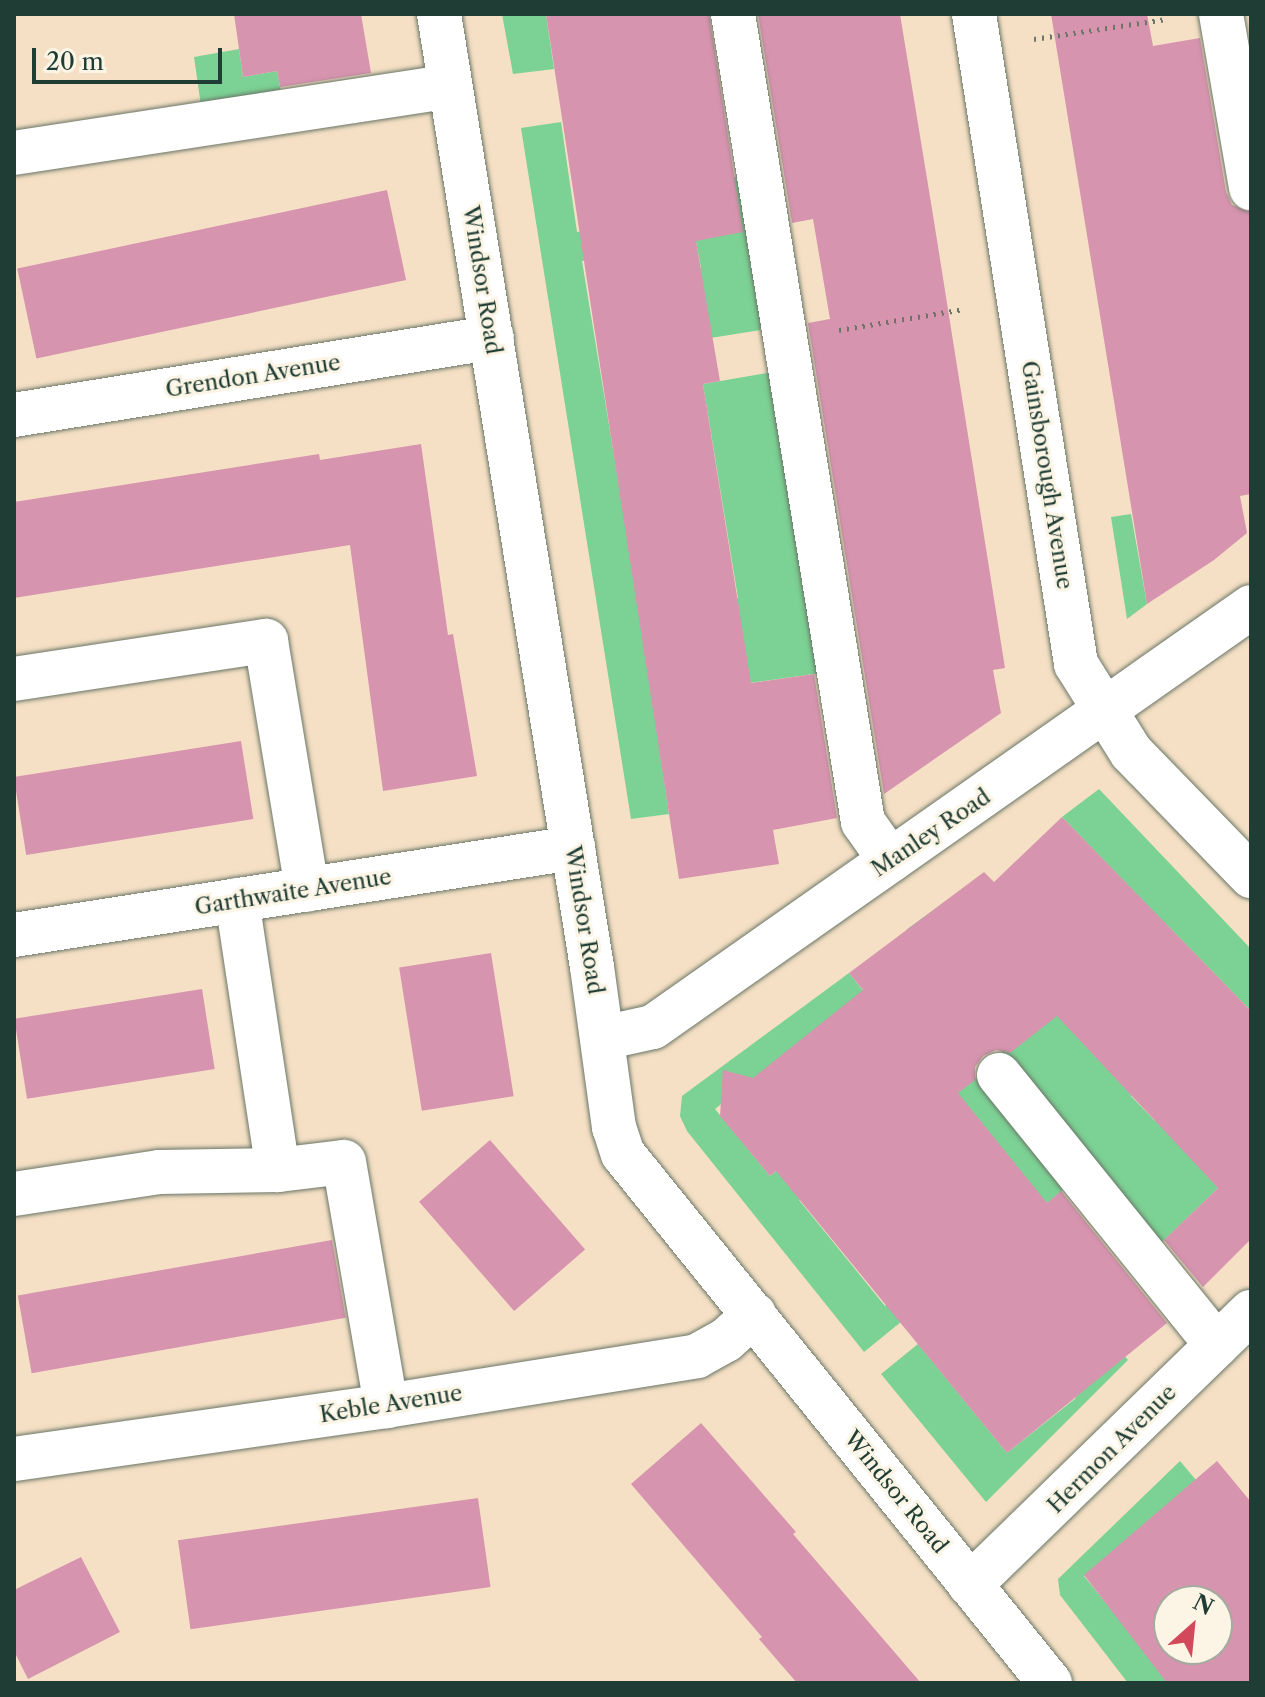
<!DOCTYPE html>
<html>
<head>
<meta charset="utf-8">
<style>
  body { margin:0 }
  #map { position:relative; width:1265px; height:1697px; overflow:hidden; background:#f5e0c5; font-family:"Libre Caslon Text",serif }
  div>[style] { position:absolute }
  .green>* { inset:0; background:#7cd194 }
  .building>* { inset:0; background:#d794af; transform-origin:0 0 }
  .path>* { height:5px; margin-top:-2.5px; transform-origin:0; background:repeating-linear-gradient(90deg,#6a7667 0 2px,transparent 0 8px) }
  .roads { filter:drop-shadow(0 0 2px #6a7667) drop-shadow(0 0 2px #6a7667) }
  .minor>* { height:44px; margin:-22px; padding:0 22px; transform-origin:22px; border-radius:22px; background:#fff }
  span { translate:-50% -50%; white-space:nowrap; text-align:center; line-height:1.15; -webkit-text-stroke:6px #fcf5e5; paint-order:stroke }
  .street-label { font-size:22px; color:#1f3d34 }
  .frame { position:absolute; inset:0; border:16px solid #1f3d34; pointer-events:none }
  .north { position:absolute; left:1153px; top:1585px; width:80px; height:80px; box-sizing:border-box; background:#fcf5e5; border:2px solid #a4ab9e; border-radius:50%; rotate:27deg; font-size:22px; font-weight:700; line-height:32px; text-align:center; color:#1f3d34 }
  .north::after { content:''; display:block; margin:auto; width:28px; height:36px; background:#d1495b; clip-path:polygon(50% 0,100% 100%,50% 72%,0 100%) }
  .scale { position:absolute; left:32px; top:48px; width:190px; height:36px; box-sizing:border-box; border:4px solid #1f3d34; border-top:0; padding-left:10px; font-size:24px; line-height:28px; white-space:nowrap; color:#1f3d34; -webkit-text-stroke:6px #fcf5e5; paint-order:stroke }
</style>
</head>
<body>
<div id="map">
  <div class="green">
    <div style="clip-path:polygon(502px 14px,546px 14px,554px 69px,513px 74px)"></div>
    <div style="clip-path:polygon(239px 49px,243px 77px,277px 71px,281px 92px,201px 106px,194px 57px)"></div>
    <div style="clip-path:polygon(561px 122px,577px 232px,706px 212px,703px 182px,742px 176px,767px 329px,698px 340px,686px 270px,701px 268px,696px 242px,582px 261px,640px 613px,738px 598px,703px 384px,773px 372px,821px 673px,749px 683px,643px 637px,669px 814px,631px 819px,521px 128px)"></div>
    <div style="clip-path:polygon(1131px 514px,1147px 604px,1127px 619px,1111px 517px)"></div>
    <div style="clip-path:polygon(1099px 789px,1251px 949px,1251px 1011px,1167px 925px,1065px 1024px,1165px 1063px,1131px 1096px,1155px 1121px,1251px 1028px,1219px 1187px,1156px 1248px,906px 930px,943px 903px,985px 945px,1152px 910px,1062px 817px)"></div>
    <div style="clip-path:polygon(evenodd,849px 973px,928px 1072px,955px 1051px,1063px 1190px,864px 1352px,687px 1131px,680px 1116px,682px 1096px,849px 973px,901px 1071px,770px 1176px,715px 1109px,753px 1078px,901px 1071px,849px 973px,870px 1142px,956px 1249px,885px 1306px,799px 1200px,870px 1142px)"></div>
    <div style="clip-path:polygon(1096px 1320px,1128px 1360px,986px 1502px,881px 1374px,918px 1344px,1007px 1453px,1076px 1398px,1046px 1360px)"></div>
    <div style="clip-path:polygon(1180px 1461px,1217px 1505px,1084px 1576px,1168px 1680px,1217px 1649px,1251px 1642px,1198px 1683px,1128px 1683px,1060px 1595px,1058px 1579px)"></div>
  </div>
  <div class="building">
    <div style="clip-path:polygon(234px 14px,361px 14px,371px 73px,280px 87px,277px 71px,243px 77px)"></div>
    <div style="clip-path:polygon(546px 14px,709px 14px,743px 232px,696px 241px,720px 381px,703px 384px,751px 683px,814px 674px,837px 818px,773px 830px,779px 864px,679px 879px)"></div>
    <div style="clip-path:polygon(758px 14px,900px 14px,933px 215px,1005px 668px,993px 670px,1001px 713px,884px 794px,808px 323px,830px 319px,813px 219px,792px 223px)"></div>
    <div style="clip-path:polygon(1051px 14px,1147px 14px,1153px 46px,1200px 38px,1226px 192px,1232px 205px,1251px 212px,1251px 494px,1240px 496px,1247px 533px,1214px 560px,1147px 604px)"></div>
    <div style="left:387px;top:190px;width:92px;height:378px;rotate:78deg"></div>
    <div style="clip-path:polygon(421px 444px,448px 635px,453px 634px,477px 776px,383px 791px,350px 545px,14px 598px,14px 502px,319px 454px,320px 460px)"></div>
    <div style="left:241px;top:741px;width:79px;height:230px;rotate:81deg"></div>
    <div style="clip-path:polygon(1062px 817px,1251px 1011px,1251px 1239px,1203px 1287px,1164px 1240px,1218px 1188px,1057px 1016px,1010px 1053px,996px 1050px,983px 1056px,975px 1067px,975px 1080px,958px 1093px,1047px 1203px,1061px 1191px,1167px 1323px,1007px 1453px,776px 1171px,770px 1176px,720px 1116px,723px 1070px,753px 1078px,863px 990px,849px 973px,984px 872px,994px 882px)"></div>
    <div style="left:491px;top:953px;width:145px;height:93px;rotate:81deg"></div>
    <div style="left:202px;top:989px;width:81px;height:190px;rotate:81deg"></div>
    <div style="left:490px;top:1140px;width:145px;height:94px;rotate:49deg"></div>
    <div style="left:332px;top:1240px;width:79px;height:319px;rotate:80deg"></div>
    <div style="clip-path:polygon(701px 1423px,796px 1532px,793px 1534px,921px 1683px,797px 1683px,759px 1639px,762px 1637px,631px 1484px)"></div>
    <div style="clip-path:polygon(evenodd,1217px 1461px,1251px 1502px,1251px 1683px,1167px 1683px,1084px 1575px,1217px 1461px,1169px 1601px,1217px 1601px,1217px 1649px,1169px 1649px,1169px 1601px)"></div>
    <div style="left:478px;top:1498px;width:90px;height:303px;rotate:82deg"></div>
    <div style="clip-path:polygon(81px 1557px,120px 1632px,28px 1679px,14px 1651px,14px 1590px)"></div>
  </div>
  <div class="path">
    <div style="left:1034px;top:39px;width:134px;rotate:-8.6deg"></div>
    <div style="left:839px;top:330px;width:127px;rotate:-9.5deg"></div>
  </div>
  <div class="roads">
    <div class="minor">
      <div style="left:439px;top:14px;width:965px;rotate:80.88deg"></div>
      <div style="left:592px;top:967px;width:162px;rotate:82.2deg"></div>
      <div style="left:614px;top:1127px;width:28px;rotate:72deg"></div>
      <div style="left:623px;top:1154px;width:680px;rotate:51.09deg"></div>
      <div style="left:733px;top:14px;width:818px;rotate:80.86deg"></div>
      <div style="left:863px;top:822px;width:47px;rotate:54.6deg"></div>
      <div style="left:974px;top:14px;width:658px;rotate:81.08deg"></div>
      <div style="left:1076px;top:664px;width:104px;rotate:58deg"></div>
      <div style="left:1131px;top:752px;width:173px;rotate:45.9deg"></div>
      <div style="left:1221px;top:14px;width:177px;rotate:80.2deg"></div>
      <div style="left:14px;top:153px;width:441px;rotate:-8.7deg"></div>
      <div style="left:14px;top:415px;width:484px;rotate:-9.2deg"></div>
      <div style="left:14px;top:679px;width:255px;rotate:-8.6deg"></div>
      <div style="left:266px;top:641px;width:252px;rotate:80.6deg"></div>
      <div style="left:237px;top:900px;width:273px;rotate:81.4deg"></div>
      <div style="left:278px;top:1170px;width:66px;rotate:-6.9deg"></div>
      <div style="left:344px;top:1162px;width:248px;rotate:80.2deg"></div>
      <div style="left:14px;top:935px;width:566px;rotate:-8.85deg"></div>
      <div style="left:603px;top:1038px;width:51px;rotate:-12.4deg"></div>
      <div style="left:653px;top:1027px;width:731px;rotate:-35.08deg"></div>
      <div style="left:999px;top:1075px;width:347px;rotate:51.1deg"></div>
      <div style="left:14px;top:1194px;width:147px;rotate:-8.6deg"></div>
      <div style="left:159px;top:1172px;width:119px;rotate:-1deg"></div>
      <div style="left:14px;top:1459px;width:376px;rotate:-8.1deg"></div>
      <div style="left:386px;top:1406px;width:315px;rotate:-9.1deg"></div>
      <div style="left:697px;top:1356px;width:33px;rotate:-29deg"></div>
      <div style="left:726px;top:1340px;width:38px;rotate:-42deg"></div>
      <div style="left:970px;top:1585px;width:392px;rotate:-44.2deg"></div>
    </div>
  </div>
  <div class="street-label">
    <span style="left:482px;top:280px;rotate:81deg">Windsor Road</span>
    <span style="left:253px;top:376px;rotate:-9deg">Grendon Avenue</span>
    <span style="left:1047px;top:475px;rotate:81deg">Gainsborough Avenue</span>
    <span style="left:931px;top:833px;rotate:-34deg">Manley Road</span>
    <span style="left:293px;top:892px;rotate:-9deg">Garthwaite Avenue</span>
    <span style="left:584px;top:920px;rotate:81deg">Windsor Road</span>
    <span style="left:391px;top:1404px;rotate:-9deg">Keble Avenue</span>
    <span style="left:1112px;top:1449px;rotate:-45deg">Hermon Avenue</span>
    <span style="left:896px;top:1492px;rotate:51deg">Windsor Road</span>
  </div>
  <div class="frame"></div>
  <div class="north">N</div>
  <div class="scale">20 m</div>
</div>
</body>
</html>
